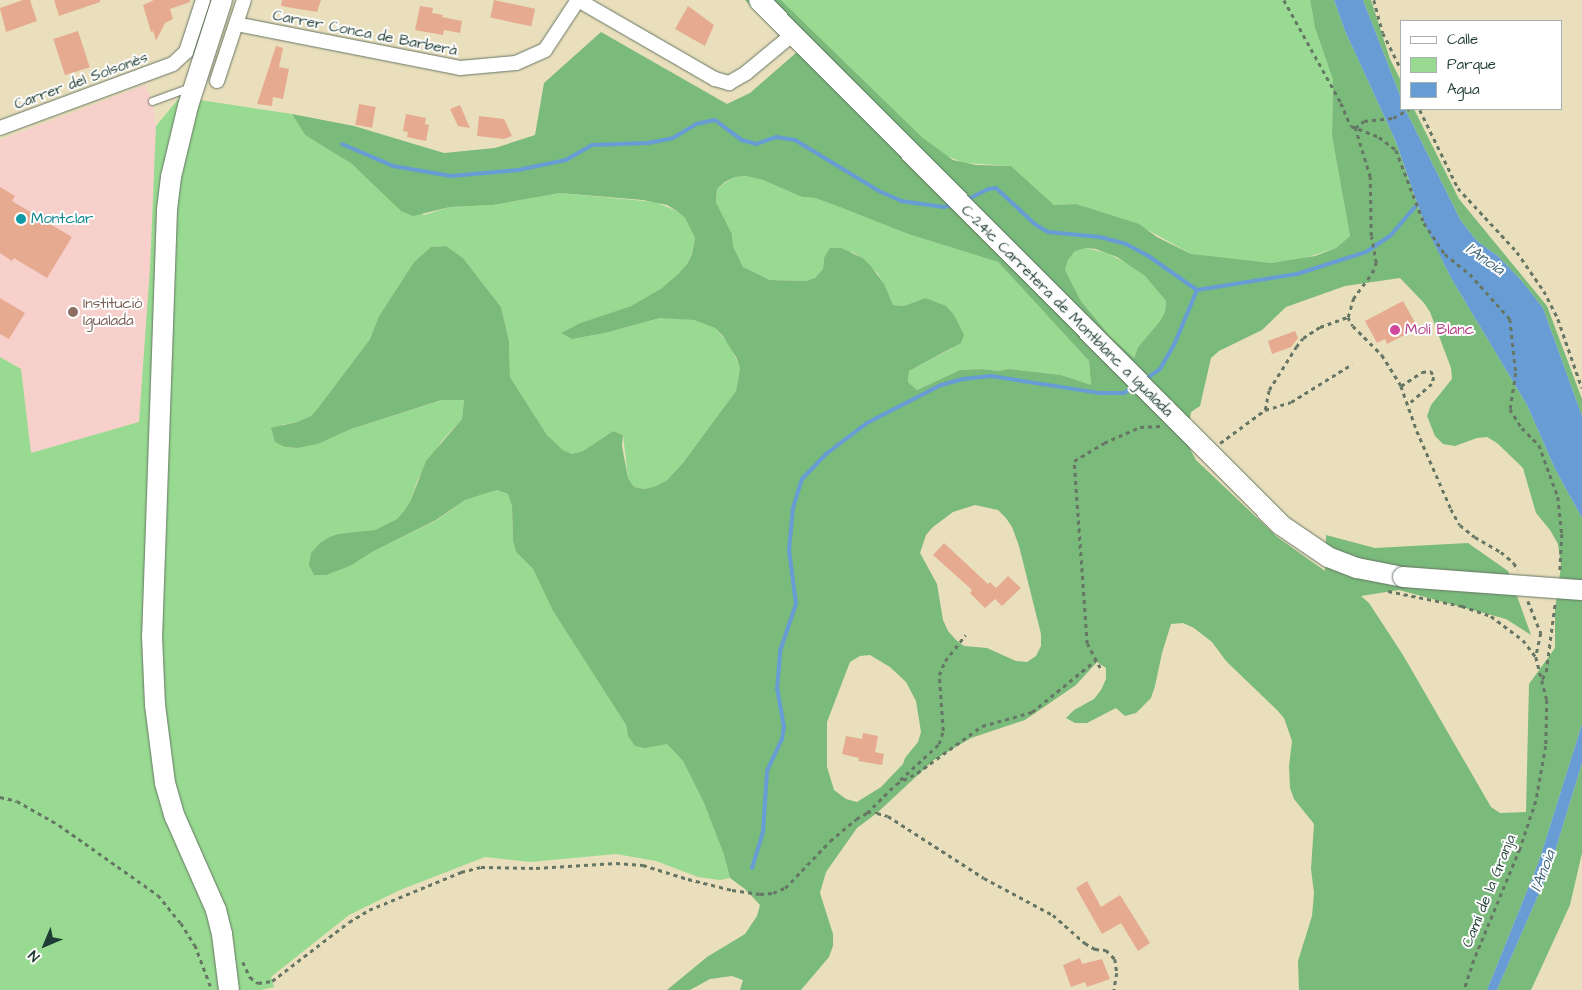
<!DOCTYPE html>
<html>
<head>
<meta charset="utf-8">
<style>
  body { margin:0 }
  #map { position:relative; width:1582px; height:990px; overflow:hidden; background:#e9dfbc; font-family:"Architects Daughter",sans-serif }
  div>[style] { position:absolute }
  .built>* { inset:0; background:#f7d0cb }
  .green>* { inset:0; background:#98da91 }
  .forest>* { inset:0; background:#7aba7b }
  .water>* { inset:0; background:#689cd4 }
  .stream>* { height:4px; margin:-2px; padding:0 2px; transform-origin:2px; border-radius:2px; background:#689cd4 }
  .building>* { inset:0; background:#e6aa90; transform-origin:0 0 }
  .path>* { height:2.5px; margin-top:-1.25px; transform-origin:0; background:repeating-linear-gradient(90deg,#667664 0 4px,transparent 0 8px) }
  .roads { filter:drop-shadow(0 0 1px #667664) drop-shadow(0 0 1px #667664) }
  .service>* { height:7px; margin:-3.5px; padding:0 3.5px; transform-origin:3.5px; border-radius:3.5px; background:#fff }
  .minor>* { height:14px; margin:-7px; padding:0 7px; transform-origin:7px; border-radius:7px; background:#fff }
  .secondary>* { height:20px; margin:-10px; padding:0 10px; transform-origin:10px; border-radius:10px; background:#fff }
  .bridges { filter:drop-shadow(0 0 1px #667664) drop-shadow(0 0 1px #667664) }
  .secondary-bridge>* { height:20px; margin:-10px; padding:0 10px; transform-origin:10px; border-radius:10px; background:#fff }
  .dots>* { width:14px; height:14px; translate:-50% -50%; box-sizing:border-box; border:2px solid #fff; border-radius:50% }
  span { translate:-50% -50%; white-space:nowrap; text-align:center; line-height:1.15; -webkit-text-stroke:4px #fff; paint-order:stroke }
  .street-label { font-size:15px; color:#1f3d34 }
  .culture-label { font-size:15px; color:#0d838f }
  .left { translate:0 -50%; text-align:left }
  .education-label { font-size:15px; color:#785e54 }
  .hotel-label { font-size:15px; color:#b23c85 }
  .water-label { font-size:16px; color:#3c6374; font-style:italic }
  .legend { position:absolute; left:1400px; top:20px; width:162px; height:90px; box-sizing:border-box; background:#fff; border:1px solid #a5b1ae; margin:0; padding:6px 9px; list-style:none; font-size:15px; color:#1f3d34 }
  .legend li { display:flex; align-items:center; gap:10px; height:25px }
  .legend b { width:25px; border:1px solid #a5b1ae }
  .north { position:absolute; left:20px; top:920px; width:50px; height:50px; -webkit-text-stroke:4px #fff; paint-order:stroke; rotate:225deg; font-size:14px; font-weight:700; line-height:20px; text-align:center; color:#1f3d34 }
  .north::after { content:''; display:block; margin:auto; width:18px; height:22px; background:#1f3d34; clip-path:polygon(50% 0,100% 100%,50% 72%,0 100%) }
</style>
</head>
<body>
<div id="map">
  <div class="built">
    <div style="clip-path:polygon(145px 85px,152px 101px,156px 126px,150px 268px,139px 422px,31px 453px,21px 369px,0 357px,0 140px)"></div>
  </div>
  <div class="green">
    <div style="clip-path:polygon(781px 0,1310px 0,1315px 28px,1333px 80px,1332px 136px,1350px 236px,1336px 248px,1305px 258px,1271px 263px,1224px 259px,1191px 254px,1148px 230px,1076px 204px,1054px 205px,1011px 166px,964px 163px,942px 154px,923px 138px)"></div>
    <div style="clip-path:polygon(180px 97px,292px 114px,305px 135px,352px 164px,369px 179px,424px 215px,450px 207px,493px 205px,560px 193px,655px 202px,677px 211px,685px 218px,695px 238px,692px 253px,687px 264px,679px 273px,662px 288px,631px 306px,580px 323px,561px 333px,572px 339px,605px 333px,660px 318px,672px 318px,694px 320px,715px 328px,730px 345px,740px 368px,736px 391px,682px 464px,667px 480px,656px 486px,645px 489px,634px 487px,628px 478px,623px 435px,613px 431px,583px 451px,572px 454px,563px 450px,547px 435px,510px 377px,509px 341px,501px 307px,463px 258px,446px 246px,431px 247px,414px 262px,379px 316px,370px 339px,318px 408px,311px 416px,297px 422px,282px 425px,285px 447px,298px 448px,318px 444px,351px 429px,443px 400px,464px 400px,462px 419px,441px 442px,418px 479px,410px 502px,404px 511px,397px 519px,375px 530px,329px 537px,311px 553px,339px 569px,352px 565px,372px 552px,437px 520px,465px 500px,497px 490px,508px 494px,512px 506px,513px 541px,516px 552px,533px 569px,553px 611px,626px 725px,628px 736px,667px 744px,683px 761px,704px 803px,724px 855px,730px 878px,720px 880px,698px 877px,656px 861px,616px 854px,530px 862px,485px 857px,400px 890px,349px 915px,271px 977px,274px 987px,261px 990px,0 990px,0 357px,21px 369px,31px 453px,139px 422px,150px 268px,156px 126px)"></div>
    <div style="clip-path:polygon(746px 176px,763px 180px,802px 197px,815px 198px,837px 206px,908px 234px,998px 262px,1089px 361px,1091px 386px,1061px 375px,1009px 369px,998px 371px,982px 369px,960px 370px,917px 390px,908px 382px,909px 371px,953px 348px,925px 298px,904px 306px,893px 305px,878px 274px,863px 258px,852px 252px,824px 258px,823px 269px,815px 278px,805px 281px,770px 280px,743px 267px,733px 246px,732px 234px,716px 202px,717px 189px,725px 183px,735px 177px)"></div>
    <div style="clip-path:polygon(1086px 248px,1107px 253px,1126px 263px,1145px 276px,1166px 301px,1165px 312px,1160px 321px,1138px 347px,1134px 358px,1109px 335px,1081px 301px,1065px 270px,1068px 260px,1075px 250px)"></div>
  </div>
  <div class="forest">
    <div style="clip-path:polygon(evenodd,745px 0,781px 0,923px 138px,953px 160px,976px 165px,1011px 166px,1054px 205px,1076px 204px,1139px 224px,1157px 237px,1191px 254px,1271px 263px,1315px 256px,1336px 248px,1350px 236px,1332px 136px,1333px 80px,1315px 28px,1310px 0,1334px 0,1345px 31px,1396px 142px,1422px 218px,1451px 278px,1527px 405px,1555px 469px,1582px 518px,1582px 724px,1539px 861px,1487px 990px,1299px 990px,1298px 961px,1312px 916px,1314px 893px,1311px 869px,1314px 824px,1294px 799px,1290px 788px,1289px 766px,1292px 741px,1284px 718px,1277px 710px,1226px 661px,1212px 642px,1194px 628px,1183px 623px,1171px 624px,1162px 653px,1155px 686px,1151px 698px,1136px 713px,1125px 716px,1116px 708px,1087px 723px,1075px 723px,1066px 718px,1074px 710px,1094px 699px,1101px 690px,1106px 679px,1106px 668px,1097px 662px,1076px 685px,1025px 720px,971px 738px,934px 760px,877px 813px,857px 828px,826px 872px,820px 893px,833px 934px,833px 946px,829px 957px,801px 990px,740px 990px,743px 980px,732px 976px,710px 979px,690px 990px,667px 990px,707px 957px,745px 934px,757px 916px,760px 905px,745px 889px,730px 878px,724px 855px,704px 803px,683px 761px,667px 744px,645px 748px,635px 746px,628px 736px,626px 725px,553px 611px,533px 569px,516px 552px,513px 541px,512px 506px,508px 494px,497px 490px,465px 500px,436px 520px,372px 552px,352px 565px,326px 575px,314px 575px,309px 565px,311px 553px,319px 544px,329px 537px,339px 534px,375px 530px,397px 519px,404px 511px,410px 502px,426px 461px,462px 419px,464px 400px,442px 400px,351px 429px,318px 444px,298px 448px,285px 447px,275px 442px,271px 428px,297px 422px,311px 416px,318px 408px,370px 339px,379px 316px,414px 262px,431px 247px,446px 246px,463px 258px,501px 307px,509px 341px,510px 377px,547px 435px,563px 450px,572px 454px,583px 451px,613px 431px,623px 435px,622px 446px,628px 478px,634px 487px,645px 489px,656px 486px,667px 480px,682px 464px,736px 391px,740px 368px,736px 357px,723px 336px,715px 328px,694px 320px,660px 318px,605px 333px,572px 339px,561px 333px,580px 323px,631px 306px,662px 288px,679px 273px,687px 264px,692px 254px,695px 238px,685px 218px,677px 211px,667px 205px,643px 200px,560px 193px,493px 205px,450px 207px,413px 216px,401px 211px,352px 164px,305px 135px,292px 114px,354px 126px,444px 153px,495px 148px,535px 135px,544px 83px,601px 32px,727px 104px,750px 93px,797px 52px,745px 0,746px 176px,763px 180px,802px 197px,815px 198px,837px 206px,908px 234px,998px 262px,1089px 361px,1091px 385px,1061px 375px,1009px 369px,998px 371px,982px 369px,960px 370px,917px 390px,908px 382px,909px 371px,961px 343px,964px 335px,954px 315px,946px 306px,925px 298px,904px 306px,893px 305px,884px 284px,871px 266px,863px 258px,841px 248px,830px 248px,824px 258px,823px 269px,815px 278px,805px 281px,770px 280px,743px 267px,733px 246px,732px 234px,716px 202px,717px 189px,725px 182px,735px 177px,746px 176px,745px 0,1086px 248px,1096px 249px,1117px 257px,1145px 276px,1166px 301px,1165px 312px,1160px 321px,1138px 347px,1134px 358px,1109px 335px,1081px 301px,1065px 270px,1068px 260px,1075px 251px,1086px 248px,745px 0,1400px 278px,1424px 303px,1430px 312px,1451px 368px,1452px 379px,1431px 405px,1427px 416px,1435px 436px,1443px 444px,1455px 446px,1477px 438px,1487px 437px,1497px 443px,1523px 468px,1536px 513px,1550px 530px,1558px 544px,1561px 566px,1555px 610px,1555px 648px,1529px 684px,1526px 812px,1500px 813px,1491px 807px,1403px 655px,1369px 603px,1361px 596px,1399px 590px,1506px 619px,1531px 635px,1508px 571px,1468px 543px,1375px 548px,1326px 535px,1325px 571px,1277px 537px,1196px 460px,1186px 442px,1191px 412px,1200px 406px,1211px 358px,1219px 351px,1262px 330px,1286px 307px,1345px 286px,1400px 278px,745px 0,975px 505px,998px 510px,1006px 518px,1012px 527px,1019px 546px,1041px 634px,1041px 646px,1036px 656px,1027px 662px,1016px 661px,987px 648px,964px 646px,956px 640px,948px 631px,943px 620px,937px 584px,920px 553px,926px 535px,933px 527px,953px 512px,975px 505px,745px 0,870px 655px,890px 667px,906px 682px,916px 701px,921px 732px,918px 742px,905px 758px,903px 764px,881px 787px,857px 802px,846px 799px,834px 790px,827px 767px,827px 722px,850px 662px,860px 656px,870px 655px)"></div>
    <div style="clip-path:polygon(1363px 0,1371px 0,1390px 59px,1401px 81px,1401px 98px)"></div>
    <div style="clip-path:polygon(1405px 109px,1414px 109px,1459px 199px,1547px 306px,1582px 399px,1582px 416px,1543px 308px,1521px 280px,1498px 256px,1477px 241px,1461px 221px)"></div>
    <div style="clip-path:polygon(1582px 763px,1582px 853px,1570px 905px,1531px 990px,1497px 990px,1550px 868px)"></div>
  </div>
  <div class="water">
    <div style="clip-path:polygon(1334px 0,1363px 0,1401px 98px,1401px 109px,1405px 109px,1461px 221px,1477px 241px,1498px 256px,1521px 280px,1543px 308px,1582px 416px,1582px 518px,1555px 469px,1527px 405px,1451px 278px,1424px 223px,1396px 142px,1345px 31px)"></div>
    <div style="clip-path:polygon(1582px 724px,1582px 763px,1550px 868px,1497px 990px,1487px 990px,1539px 861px)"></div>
  </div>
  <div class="stream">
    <div style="left:342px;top:144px;width:56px;rotate:23.3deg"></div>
    <div style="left:393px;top:166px;width:59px;rotate:9.8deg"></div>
    <div style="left:451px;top:176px;width:67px;rotate:-5.1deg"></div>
    <div style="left:518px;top:170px;width:49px;rotate:-11.8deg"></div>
    <div style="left:566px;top:160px;width:30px;rotate:-30deg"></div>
    <div style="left:592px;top:145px;width:56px;rotate:-2deg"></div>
    <div style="left:648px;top:143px;width:25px;rotate:-11deg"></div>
    <div style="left:673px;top:138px;width:27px;rotate:-31deg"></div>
    <div style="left:696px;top:124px;width:19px;rotate:-12deg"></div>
    <div style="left:715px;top:120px;width:34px;rotate:37deg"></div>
    <div style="left:742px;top:140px;width:15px;rotate:16deg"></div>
    <div style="left:756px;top:144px;width:21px;rotate:-19deg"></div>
    <div style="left:776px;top:137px;width:19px;rotate:9deg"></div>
    <div style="left:795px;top:140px;width:98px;rotate:31.3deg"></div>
    <div style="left:879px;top:191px;width:24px;rotate:24deg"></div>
    <div style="left:901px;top:201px;width:43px;rotate:7.9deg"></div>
    <div style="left:944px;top:207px;width:9px;rotate:-13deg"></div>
    <div style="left:966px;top:200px;width:25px;rotate:-26deg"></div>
    <div style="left:989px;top:189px;width:7px;rotate:-8deg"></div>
    <div style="left:996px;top:188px;width:54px;rotate:42.8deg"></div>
    <div style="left:1036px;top:225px;width:14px;rotate:30deg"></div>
    <div style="left:1048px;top:232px;width:52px;rotate:5.5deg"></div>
    <div style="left:1100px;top:237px;width:27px;rotate:15deg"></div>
    <div style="left:1126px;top:244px;width:24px;rotate:28deg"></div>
    <div style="left:1147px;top:255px;width:61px;rotate:35deg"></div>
    <div style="left:1146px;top:379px;width:17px;rotate:-36deg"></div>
    <div style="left:1160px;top:369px;width:28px;rotate:-60deg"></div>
    <div style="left:1174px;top:345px;width:60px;rotate:-67.3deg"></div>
    <div style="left:1197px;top:290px;width:101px;rotate:-9.1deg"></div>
    <div style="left:1297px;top:274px;width:72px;rotate:-17.7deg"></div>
    <div style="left:1366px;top:252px;width:30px;rotate:-34deg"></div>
    <div style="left:1391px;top:235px;width:45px;rotate:-49.5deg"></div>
    <div style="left:752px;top:868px;width:38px;rotate:-73deg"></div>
    <div style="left:763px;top:832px;width:61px;rotate:-86.2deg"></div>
    <div style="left:767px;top:771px;width:35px;rotate:-65deg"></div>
    <div style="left:782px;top:739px;width:12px;rotate:-81deg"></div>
    <div style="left:784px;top:727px;width:39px;rotate:-100deg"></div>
    <div style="left:777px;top:689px;width:38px;rotate:-85deg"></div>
    <div style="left:780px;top:651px;width:50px;rotate:-71.2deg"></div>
    <div style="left:796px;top:604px;width:54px;rotate:-97.4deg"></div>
    <div style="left:789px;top:550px;width:42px;rotate:-84.6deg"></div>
    <div style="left:793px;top:508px;width:30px;rotate:-73deg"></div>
    <div style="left:802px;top:479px;width:35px;rotate:-46deg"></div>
    <div style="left:826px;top:454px;width:51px;rotate:-37.1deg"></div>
    <div style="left:867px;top:423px;width:83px;rotate:-27.2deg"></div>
    <div style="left:941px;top:385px;width:23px;rotate:-15deg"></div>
    <div style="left:963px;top:379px;width:28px;rotate:-6deg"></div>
    <div style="left:991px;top:376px;width:109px;rotate:8.9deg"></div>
    <div style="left:1099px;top:393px;width:25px"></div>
    <div style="left:1124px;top:393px;width:12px;rotate:-31deg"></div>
  </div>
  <div class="building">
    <div style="clip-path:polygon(23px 0,30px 0,37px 21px,6px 32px,0 8px)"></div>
    <div style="clip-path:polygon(54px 0,100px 0,100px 2px,59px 16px)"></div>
    <div style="clip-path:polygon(154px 0,190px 0,190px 2px,170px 9px,173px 19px,165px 23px,156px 41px,153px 31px,151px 32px,143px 5px)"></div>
    <div style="clip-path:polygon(282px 0,321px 0,317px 12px,281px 6px)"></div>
    <div style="left:494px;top:0;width:42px;height:18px;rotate:12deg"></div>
    <div style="clip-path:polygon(420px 6px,433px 8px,432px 13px,443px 15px,442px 17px,462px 21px,460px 33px,444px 30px,443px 35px,415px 30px)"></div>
    <div style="clip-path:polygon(688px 6px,714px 25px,705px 46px,675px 29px)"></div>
    <div style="left:78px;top:31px;width:38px;height:26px;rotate:72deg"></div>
    <div style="clip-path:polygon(276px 46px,283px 48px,279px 67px,289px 69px,283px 99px,273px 97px,272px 106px,257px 104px)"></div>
    <div style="left:359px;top:104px;width:17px;height:21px;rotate:10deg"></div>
    <div style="clip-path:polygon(460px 105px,470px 128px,458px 126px,450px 109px)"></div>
    <div style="clip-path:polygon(406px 114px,426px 118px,425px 124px,429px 125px,426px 141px,407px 137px,408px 132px,403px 131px)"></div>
    <div style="clip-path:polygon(479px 116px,504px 119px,512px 136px,504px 139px,477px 136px)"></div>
    <div style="clip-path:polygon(0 187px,15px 196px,12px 201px,72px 237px,47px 278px,14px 258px,12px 261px,0 253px)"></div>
    <div style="clip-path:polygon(0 298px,25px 313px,9px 339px,0 334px)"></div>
    <div style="clip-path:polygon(1403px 301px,1418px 328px,1387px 344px,1385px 339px,1377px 343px,1365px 321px)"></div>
    <div style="clip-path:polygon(1295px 331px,1298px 338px,1291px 347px,1272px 354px,1268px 341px)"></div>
    <div style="clip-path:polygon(944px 543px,988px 584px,990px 582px,996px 588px,1008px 576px,1021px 588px,1002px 606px,995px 599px,985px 608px,970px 593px,972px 590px,933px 555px)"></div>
    <div style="clip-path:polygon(863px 733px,878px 736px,875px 752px,884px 754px,882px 765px,858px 761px,859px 758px,842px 754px,846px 736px,862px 739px)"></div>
    <div style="clip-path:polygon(1087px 881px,1101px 907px,1120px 895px,1150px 943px,1138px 951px,1121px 923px,1102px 934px,1076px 888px)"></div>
    <div style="clip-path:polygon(1080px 958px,1082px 964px,1102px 959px,1110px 979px,1087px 987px,1085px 982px,1071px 987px,1063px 965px)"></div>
  </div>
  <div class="path">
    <div style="left:1284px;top:0;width:118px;rotate:61deg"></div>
    <div style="left:1341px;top:103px;width:25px;rotate:67deg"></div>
    <div style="left:1351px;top:126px;width:30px;rotate:21deg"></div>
    <div style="left:1379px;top:137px;width:21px;rotate:37deg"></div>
    <div style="left:1396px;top:150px;width:78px;rotate:69deg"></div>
    <div style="left:1424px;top:223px;width:37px;rotate:56deg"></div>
    <div style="left:1445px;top:254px;width:32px;rotate:39deg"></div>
    <div style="left:1470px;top:274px;width:60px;rotate:48.4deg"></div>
    <div style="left:1510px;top:319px;width:54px;rotate:83.7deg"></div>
    <div style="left:1516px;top:373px;width:36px;rotate:99deg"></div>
    <div style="left:1510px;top:409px;width:22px;rotate:58deg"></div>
    <div style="left:1522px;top:428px;width:24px;rotate:45deg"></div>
    <div style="left:1539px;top:445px;width:55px;rotate:69.9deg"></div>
    <div style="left:1558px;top:497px;width:37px;rotate:84deg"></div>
    <div style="left:1562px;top:534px;width:39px;rotate:93deg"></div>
    <div style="left:1374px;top:0;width:34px;rotate:75deg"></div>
    <div style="left:1383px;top:33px;width:40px;rotate:63.4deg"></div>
    <div style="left:1420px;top:110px;width:87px;rotate:64deg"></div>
    <div style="left:1458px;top:188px;width:87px;rotate:47.3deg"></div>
    <div style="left:1517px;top:252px;width:47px;rotate:55.3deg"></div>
    <div style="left:1544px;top:291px;width:31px;rotate:63deg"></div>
    <div style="left:1558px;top:319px;width:73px;rotate:70.8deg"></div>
    <div style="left:1348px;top:317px;width:10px;rotate:61deg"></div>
    <div style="left:1353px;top:326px;width:41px;rotate:45deg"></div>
    <div style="left:1382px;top:355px;width:36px;rotate:58deg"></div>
    <div style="left:1401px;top:386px;width:48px;rotate:70.4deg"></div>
    <div style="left:1417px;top:431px;width:85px;rotate:66.4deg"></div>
    <div style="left:1451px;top:509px;width:18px;rotate:61deg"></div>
    <div style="left:1460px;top:525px;width:19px;rotate:39deg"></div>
    <div style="left:1475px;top:537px;width:30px;rotate:30deg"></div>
    <div style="left:1501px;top:552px;width:17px;rotate:40deg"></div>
    <div style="left:1514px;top:563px;width:8px;rotate:60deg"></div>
    <div style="left:1401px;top:386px;width:25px;rotate:-34deg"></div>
    <div style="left:1422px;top:372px;width:9px;rotate:-6deg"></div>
    <div style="left:1431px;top:371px;width:7px;rotate:63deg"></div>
    <div style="left:1434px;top:377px;width:7px;rotate:106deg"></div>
    <div style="left:1432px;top:384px;width:32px;rotate:139deg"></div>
    <div style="left:1265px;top:410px;width:27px;rotate:-17deg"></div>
    <div style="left:1291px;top:402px;width:72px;rotate:-31.9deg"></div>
    <div style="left:1220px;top:443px;width:56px;rotate:-36.3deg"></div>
    <div style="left:1265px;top:410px;width:20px;rotate:-79deg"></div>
    <div style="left:1269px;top:390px;width:51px;rotate:-57.9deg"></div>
    <div style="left:1296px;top:347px;width:11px;rotate:-52deg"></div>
    <div style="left:1303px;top:338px;width:20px;rotate:-33deg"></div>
    <div style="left:1320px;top:327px;width:30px;rotate:-20deg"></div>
    <div style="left:1348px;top:317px;width:19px;rotate:-74deg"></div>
    <div style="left:1353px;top:299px;width:32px;rotate:-54deg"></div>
    <div style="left:1372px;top:273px;width:11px;rotate:-68deg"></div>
    <div style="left:1376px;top:263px;width:27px;rotate:-100deg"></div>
    <div style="left:1371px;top:236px;width:59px;rotate:-91deg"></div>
    <div style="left:1370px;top:177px;width:51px;rotate:-107deg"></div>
    <div style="left:1355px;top:128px;width:11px;rotate:-38deg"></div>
    <div style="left:1364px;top:121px;width:29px;rotate:-6deg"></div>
    <div style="left:1393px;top:118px;width:18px;rotate:-29deg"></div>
    <div style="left:1409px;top:109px;width:11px"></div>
    <div style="left:1388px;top:591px;width:76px;rotate:11.5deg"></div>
    <div style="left:1462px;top:606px;width:31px;rotate:19deg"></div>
    <div style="left:1491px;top:616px;width:40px;rotate:37deg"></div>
    <div style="left:1523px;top:640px;width:21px;rotate:53deg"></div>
    <div style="left:1536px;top:657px;width:44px;rotate:75.7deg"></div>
    <div style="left:1547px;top:700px;width:46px;rotate:91.2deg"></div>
    <div style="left:1546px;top:746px;width:56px;rotate:100.3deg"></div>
    <div style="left:1536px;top:801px;width:51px;rotate:108.4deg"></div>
    <div style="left:1520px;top:849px;width:120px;rotate:112.5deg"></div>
    <div style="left:1474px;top:960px;width:32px;rotate:108deg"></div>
    <div style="left:1528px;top:601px;width:35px;rotate:68deg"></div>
    <div style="left:1541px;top:633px;width:25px;rotate:102deg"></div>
    <div style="left:1100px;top:668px;width:27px;rotate:-118deg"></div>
    <div style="left:1087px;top:644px;width:183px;rotate:-94.1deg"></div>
    <div style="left:1074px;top:461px;width:35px;rotate:-31deg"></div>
    <div style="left:1104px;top:443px;width:39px;rotate:-24deg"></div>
    <div style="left:1140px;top:427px;width:21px;rotate:-3deg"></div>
    <div style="left:1542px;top:679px;width:8px;rotate:-60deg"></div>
    <div style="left:1546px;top:672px;width:70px;rotate:-82.6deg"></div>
    <div style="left:900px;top:780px;width:53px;rotate:-42.7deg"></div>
    <div style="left:939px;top:744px;width:14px;rotate:-73deg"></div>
    <div style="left:943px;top:731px;width:56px;rotate:-94.1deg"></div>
    <div style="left:939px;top:675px;width:15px;rotate:-67deg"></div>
    <div style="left:945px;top:661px;width:33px;rotate:-52deg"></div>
    <div style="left:896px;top:784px;width:24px;rotate:-28deg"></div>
    <div style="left:917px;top:773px;width:80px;rotate:-35.9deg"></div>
    <div style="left:982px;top:726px;width:52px;rotate:-15.6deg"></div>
    <div style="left:1032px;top:712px;width:82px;rotate:-39.1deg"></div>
    <div style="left:0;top:797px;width:17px;rotate:13deg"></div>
    <div style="left:17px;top:801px;width:48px;rotate:29.7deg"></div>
    <div style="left:59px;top:825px;width:121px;rotate:35.3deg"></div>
    <div style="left:158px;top:895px;width:36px;rotate:51deg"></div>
    <div style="left:181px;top:923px;width:26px;rotate:58deg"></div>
    <div style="left:195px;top:945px;width:48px;rotate:69.3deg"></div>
    <div style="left:867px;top:813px;width:41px;rotate:-45deg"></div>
    <div style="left:243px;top:962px;width:17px;rotate:65deg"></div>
    <div style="left:250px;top:977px;width:10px;rotate:37deg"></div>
    <div style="left:258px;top:983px;width:14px;rotate:-8deg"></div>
    <div style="left:272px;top:981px;width:97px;rotate:-37.5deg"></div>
    <div style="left:349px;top:922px;width:23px;rotate:-31deg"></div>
    <div style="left:369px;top:910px;width:100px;rotate:-22.4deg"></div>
    <div style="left:461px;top:872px;width:21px;rotate:-14deg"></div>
    <div style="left:481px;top:867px;width:55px;rotate:1deg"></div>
    <div style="left:536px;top:868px;width:80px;rotate:-3.6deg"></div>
    <div style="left:616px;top:863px;width:27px;rotate:4deg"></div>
    <div style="left:643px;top:865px;width:47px;rotate:17.3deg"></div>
    <div style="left:688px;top:879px;width:45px;rotate:14deg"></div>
    <div style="left:732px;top:890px;width:28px;rotate:8deg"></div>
    <div style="left:760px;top:894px;width:13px;rotate:-4deg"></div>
    <div style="left:773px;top:893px;width:13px;rotate:-23deg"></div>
    <div style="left:785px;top:888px;width:65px;rotate:-46.2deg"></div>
    <div style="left:830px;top:841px;width:34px;rotate:-40deg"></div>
    <div style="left:856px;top:819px;width:13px;rotate:-29deg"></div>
    <div style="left:867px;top:813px;width:10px"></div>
    <div style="left:877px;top:813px;width:11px;rotate:15deg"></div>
    <div style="left:888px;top:816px;width:114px;rotate:32.9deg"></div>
    <div style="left:984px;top:878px;width:78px;rotate:28.2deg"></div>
    <div style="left:1053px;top:915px;width:43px;rotate:41.2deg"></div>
    <div style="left:1085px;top:943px;width:12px;rotate:31deg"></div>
    <div style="left:1095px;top:949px;width:11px;rotate:5deg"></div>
    <div style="left:1106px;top:950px;width:13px;rotate:45deg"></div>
    <div style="left:1115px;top:959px;width:14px;rotate:82deg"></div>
    <div style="left:1117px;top:973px;width:17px;rotate:100deg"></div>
  </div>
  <div class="roads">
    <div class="service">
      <div style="left:152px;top:101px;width:40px;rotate:-20.2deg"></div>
    </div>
    <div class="minor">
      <div style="left:578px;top:0;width:158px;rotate:30deg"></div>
      <div style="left:715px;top:79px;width:15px;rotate:16deg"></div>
      <div style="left:729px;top:83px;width:20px;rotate:-30deg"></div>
      <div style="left:746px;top:73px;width:61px;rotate:-39.7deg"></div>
      <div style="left:236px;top:24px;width:228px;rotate:11.1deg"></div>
      <div style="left:460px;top:68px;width:56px;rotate:-5.1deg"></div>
      <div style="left:516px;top:63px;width:32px;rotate:-24deg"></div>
      <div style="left:545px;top:50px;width:60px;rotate:-56.6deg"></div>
      <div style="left:217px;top:81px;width:85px;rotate:-71.6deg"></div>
      <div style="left:0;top:128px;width:184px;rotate:-20.3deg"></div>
      <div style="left:173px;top:64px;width:18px;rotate:-43deg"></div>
      <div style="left:186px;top:52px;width:55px;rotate:-71.9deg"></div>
    </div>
    <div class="secondary">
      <div style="left:222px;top:0;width:111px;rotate:107.8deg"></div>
      <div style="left:188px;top:106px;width:73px;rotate:103.5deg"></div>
      <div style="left:171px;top:177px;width:33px;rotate:97deg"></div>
      <div style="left:167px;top:210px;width:426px;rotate:92deg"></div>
      <div style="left:152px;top:636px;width:69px;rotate:87.5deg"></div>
      <div style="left:155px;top:705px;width:79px;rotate:82.7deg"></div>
      <div style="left:165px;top:783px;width:35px;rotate:74deg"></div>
      <div style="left:175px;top:817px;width:102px;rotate:66.2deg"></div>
      <div style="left:216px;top:910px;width:25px;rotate:76deg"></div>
      <div style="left:222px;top:934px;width:56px;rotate:82.9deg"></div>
      <div style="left:759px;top:0;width:740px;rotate:45.16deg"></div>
      <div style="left:1281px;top:525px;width:57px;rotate:34.2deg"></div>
      <div style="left:1328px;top:557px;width:31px;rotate:21deg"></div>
      <div style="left:1357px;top:568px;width:47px;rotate:11.1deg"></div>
    </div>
  </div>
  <div class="bridges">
    <div class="secondary-bridge">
      <div style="left:1403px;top:577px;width:179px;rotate:4.2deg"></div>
    </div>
  </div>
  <div class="dots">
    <div style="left:21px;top:219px;background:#0f9aa8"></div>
    <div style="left:73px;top:312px;background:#8d6e63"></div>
    <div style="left:1395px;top:330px;background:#d1479c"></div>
  </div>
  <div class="street-label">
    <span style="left:365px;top:33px;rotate:11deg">Carrer Conca de Barberà</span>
    <span style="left:81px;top:81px;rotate:-20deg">Carrer del Solsonès</span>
    <span style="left:1067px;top:311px;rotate:45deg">C-241c Carretera de Montblanc a Igualada</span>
    <span style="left:1489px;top:891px;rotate:-68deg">Camí de la Granja</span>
  </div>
  <div class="culture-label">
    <span class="left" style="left:31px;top:219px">Montclar</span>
  </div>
  <div class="education-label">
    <span class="left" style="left:83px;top:312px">Institució<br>Igualada</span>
  </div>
  <div class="hotel-label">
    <span class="left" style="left:1405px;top:330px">Molí Blanc</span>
  </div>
  <div class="water-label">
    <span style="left:1485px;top:259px;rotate:35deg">l'Anoia</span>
    <span style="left:1543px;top:871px;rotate:-69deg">l'Anoia</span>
  </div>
  <ul class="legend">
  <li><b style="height:6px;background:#fff"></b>Calle</li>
  <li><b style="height:14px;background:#98da91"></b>Parque</li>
  <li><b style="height:14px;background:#689cd4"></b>Agua</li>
  </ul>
  <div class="north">N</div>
</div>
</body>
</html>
